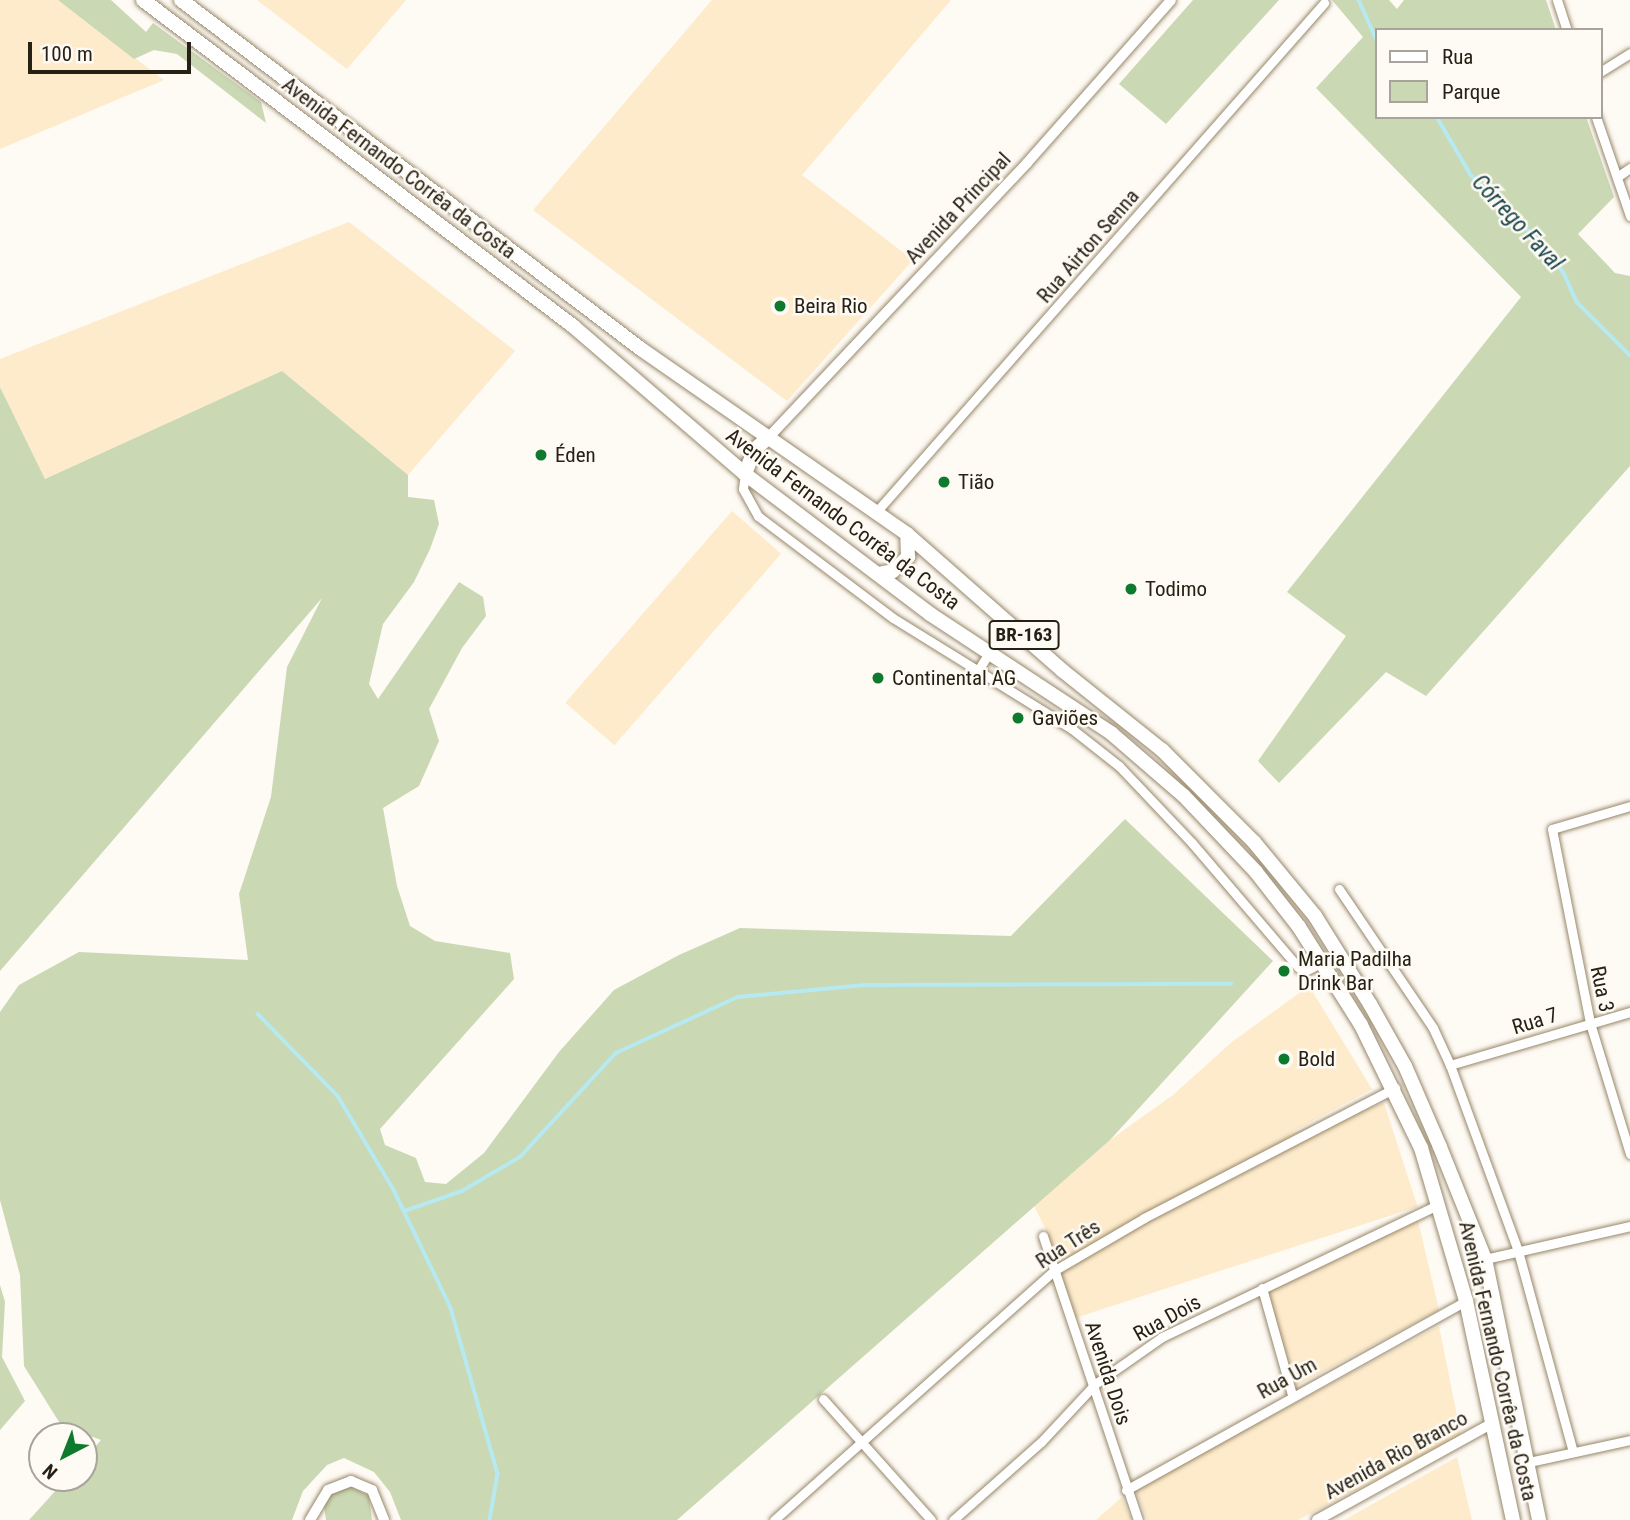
<!DOCTYPE html>
<html>
<head>
<meta charset="utf-8">
<style>
  body { margin:0 }
  #map { position:relative; width:1630px; height:1520px; overflow:hidden; background:#fefaf4; font-family:"Roboto Condensed",sans-serif }
  div>[style] { position:absolute }
  .built>* { inset:0; background:#fdebcc; transform-origin:0 0 }
  .green>* { inset:0; background:#cad8b4 }
  .stream>* { height:3.5px; margin:-1.75px; padding:0 1.75px; transform-origin:1.75px; border-radius:1.75px; background:#b7e9f0 }
  .roads { filter:drop-shadow(0 0 2px #978769) drop-shadow(0 0 2px #978769) }
  .minor>* { height:9px; margin:-4.5px; padding:0 4.5px; transform-origin:4.5px; border-radius:4.5px; background:#fff }
  .tertiary>* { height:10px; margin:-5px; padding:0 5px; transform-origin:5px; border-radius:5px; background:#fff }
  .trunk>* { height:14px; margin:-7px; padding:0 7px; transform-origin:7px; border-radius:7px; background:#fff }
  .dots>* { width:19px; height:19px; translate:-50% -50%; box-sizing:border-box; border:4px solid #fefaf4; border-radius:50% }
  span { translate:-50% -50%; white-space:nowrap; text-align:center; line-height:1.15; -webkit-text-stroke:5px #fefaf4; paint-order:stroke }
  .shield-label span { padding:2px 5px; background:#fefaf4; border:2px solid; border-radius:5px; -webkit-text-stroke-width:0 }
  .shield-label { font-size:19px; color:#272115; font-weight:700 }
  .street-label { font-size:21px; color:#272115 }
  .poi-label { font-size:21px; color:#272115 }
  .left { translate:0 -50%; text-align:left }
  .water-label { font-size:23px; color:#1a474c; font-style:italic }
  .legend { position:absolute; left:1375px; top:28px; width:228px; height:91px; box-sizing:border-box; background:#fefaf4; border:2px solid #a8a39b; margin:0; padding:9px 12px; list-style:none; font-size:21px; color:#272115 }
  .legend li { display:flex; align-items:center; gap:14px; height:35px }
  .legend b { width:35px; border:2px solid #a8a39b }
  .north { position:absolute; left:28px; top:1422px; width:70px; height:70px; box-sizing:border-box; background:#fefaf4; border:2px solid #a8a39b; border-radius:50%; rotate:222deg; font-size:19px; font-weight:700; line-height:28px; text-align:center; color:#272115 }
  .north::after { content:''; display:block; margin:auto; width:24px; height:32px; background:#0d7a2e; clip-path:polygon(50% 0,100% 100%,50% 72%,0 100%) }
  .scale { position:absolute; left:28px; top:42px; width:163px; height:32px; box-sizing:border-box; border:4px solid #272115; border-top:0; padding-left:9px; font-size:21px; line-height:24px; white-space:nowrap; color:#272115; -webkit-text-stroke:5px #fefaf4; paint-order:stroke }
</style>
</head>
<body>
<div id="map">
  <div class="built">
    <div style="clip-path:polygon(0 0,58px 0,164px 80px,0 149px)"></div>
    <div style="clip-path:polygon(257px 0,406px 0,347px 69px)"></div>
    <div style="clip-path:polygon(712px 0,951px 0,802px 175px,913px 260px,787px 401px,533px 210px)"></div>
    <div style="clip-path:polygon(349px 222px,515px 351px,408px 475px,282px 371px,45px 479px,0 387px,0 359px)"></div>
    <div style="left:732px;top:511px;width:65px;height:254px;rotate:41deg"></div>
    <div style="clip-path:polygon(1309px 986px,1372px 1089px,1060px 1257px,1034px 1206px,1110px 1140px,1173px 1095px,1232px 1042px)"></div>
    <div style="left:1384px;top:1103px;width:109px;height:361px;rotate:72deg"></div>
    <div style="clip-path:polygon(1417px 1216px,1439px 1310px,1296px 1386px,1267px 1291px)"></div>
    <div style="clip-path:polygon(1439px 1326px,1461px 1436px,1298px 1520px,1147px 1520px,1135px 1489px)"></div>
    <div style="clip-path:polygon(1457px 1457px,1472px 1520px,1344px 1520px)"></div>
    <div style="clip-path:polygon(1122px 1497px,1131px 1520px,1096px 1520px)"></div>
  </div>
  <div class="green">
    <div style="clip-path:polygon(58px 0,111px 0,146px 32px,153px 23px,261px 102px,266px 123px,177px 54px,154px 50px,134px 59px)"></div>
    <div style="clip-path:polygon(1193px 0,1279px 0,1166px 124px,1119px 84px)"></div>
    <div style="clip-path:polygon(1332px 0,1389px 0,1397px 9px,1404px 0,1546px 0,1556px 30px,1376px 30px,1376px 117px,1586px 117px,1614px 197px,1578px 234px,1615px 273px,1630px 276px,1630px 466px,1426px 696px,1386px 672px,1279px 783px,1258px 761px,1346px 636px,1287px 592px,1521px 297px,1316px 88px,1363px 37px)"></div>
    <div style="clip-path:polygon(282px 371px,408px 475px,408px 497px,434px 500px,439px 524px,430px 549px,414px 582px,383px 624px,369px 684px,378px 699px,459px 582px,483px 597px,486px 616px,462px 648px,429px 709px,439px 741px,419px 786px,383px 808px,397px 886px,410px 926px,435px 941px,510px 953px,514px 979px,380px 1129px,385px 1145px,416px 1158px,425px 1182px,446px 1184px,484px 1153px,559px 1052px,614px 990px,679px 955px,740px 928px,1011px 936px,1125px 819px,1273px 961px,1110px 1140px,677px 1520px,401px 1520px,390px 1492px,374px 1472px,344px 1458px,327px 1465px,303px 1491px,292px 1520px,29px 1520px,67px 1478px,84px 1478px,84px 1459px,101px 1440px,61px 1425px,24px 1366px,20px 1275px,0 1200px,0 1012px,19px 985px,79px 952px,248px 960px,239px 894px,271px 797px,287px 667px,322px 598px,0 971px,0 387px,45px 479px)"></div>
    <div style="clip-path:polygon(0 1285px,5px 1302px,2px 1357px,25px 1401px,0 1430px)"></div>
    <div style="clip-path:polygon(347px 1485px,369px 1496px,372px 1520px,326px 1520px,324px 1506px,332px 1492px)"></div>
  </div>
  <div class="stream">
    <div style="left:1359px;top:0;width:42px;rotate:65.9deg"></div>
    <div style="left:1437px;top:117px;width:67px;rotate:59.6deg"></div>
    <div style="left:1471px;top:175px;width:89px;rotate:44.1deg"></div>
    <div style="left:1535px;top:237px;width:46px;rotate:51.1deg"></div>
    <div style="left:1564px;top:273px;width:32px;rotate:66deg"></div>
    <div style="left:1577px;top:302px;width:75px;rotate:45deg"></div>
    <div style="left:258px;top:1014px;width:115px;rotate:45.7deg"></div>
    <div style="left:338px;top:1096px;width:109px;rotate:59.2deg"></div>
    <div style="left:394px;top:1190px;width:131px;rotate:64.2deg"></div>
    <div style="left:451px;top:1308px;width:173px;rotate:74.2deg"></div>
    <div style="left:498px;top:1474px;width:47px;rotate:99.9deg"></div>
    <div style="left:405px;top:1211px;width:60px;rotate:-19.3deg"></div>
    <div style="left:462px;top:1191px;width:67px;rotate:-30.4deg"></div>
    <div style="left:520px;top:1157px;width:142px;rotate:-47.3deg"></div>
    <div style="left:616px;top:1053px;width:134px;rotate:-24.7deg"></div>
    <div style="left:738px;top:997px;width:127px;rotate:-5.4deg"></div>
    <div style="left:864px;top:985px;width:367px;rotate:-0.2deg"></div>
  </div>
  <div class="roads">
    <div class="minor">
      <div style="left:1557px;top:0;width:32px;rotate:72deg"></div>
      <div style="left:1600px;top:72px;width:36px;rotate:-32deg"></div>
      <div style="left:1596px;top:117px;width:105px;rotate:71deg"></div>
      <div style="left:1617px;top:177px;width:16px;rotate:-35deg"></div>
      <div style="left:745px;top:474px;width:15px;rotate:98deg"></div>
      <div style="left:743px;top:489px;width:31px;rotate:61deg"></div>
      <div style="left:758px;top:516px;width:169px;rotate:37.1deg"></div>
      <div style="left:893px;top:618px;width:211px;rotate:31.8deg"></div>
      <div style="left:1072px;top:729px;width:60px;rotate:38.2deg"></div>
      <div style="left:1119px;top:766px;width:106px;rotate:46.5deg"></div>
      <div style="left:1192px;top:843px;width:163px;rotate:49.5deg"></div>
      <div style="left:1298px;top:967px;width:8px;rotate:30deg"></div>
      <div style="left:1305px;top:971px;width:20px;rotate:-27deg"></div>
      <div style="left:877px;top:511px;width:677px;rotate:-48.65deg"></div>
      <div style="left:977px;top:672px;width:22px;rotate:-58deg"></div>
      <div style="left:1630px;top:806px;width:81px;rotate:163.6deg"></div>
      <div style="left:1552px;top:829px;width:198px;rotate:78.9deg"></div>
      <div style="left:1590px;top:1023px;width:137px;rotate:73deg"></div>
      <div style="left:1339px;top:889px;width:168px;rotate:55.9deg"></div>
      <div style="left:1433px;top:1028px;width:41px;rotate:65.3deg"></div>
      <div style="left:1450px;top:1065px;width:198px;rotate:69.9deg"></div>
      <div style="left:1518px;top:1251px;width:208px;rotate:74.7deg"></div>
      <div style="left:1450px;top:1065px;width:188px;rotate:-16.4deg"></div>
      <div style="left:1043px;top:1236px;width:299px;rotate:71.5deg"></div>
      <div style="left:1485px;top:1259px;width:149px;rotate:-12.8deg"></div>
      <div style="left:1262px;top:1288px;width:111px;rotate:74.3deg"></div>
      <div style="left:823px;top:1399px;width:162px;rotate:48.2deg"></div>
      <div style="left:1529px;top:1462px;width:103px;rotate:-12.3deg"></div>
      <div style="left:1126px;top:1490px;width:389px;rotate:-29.1deg"></div>
      <div style="left:774px;top:1520px;width:376px;rotate:-41.7deg"></div>
      <div style="left:1055px;top:1270px;width:103px;rotate:-30.3deg"></div>
      <div style="left:1144px;top:1218px;width:283px;rotate:-27.4deg"></div>
      <div style="left:953px;top:1520px;width:118px;rotate:-41.6deg"></div>
      <div style="left:1041px;top:1442px;width:79px;rotate:-47deg"></div>
      <div style="left:1095px;top:1384px;width:82px;rotate:-35deg"></div>
      <div style="left:1162px;top:1337px;width:307px;rotate:-25.6deg"></div>
    </div>
    <div class="tertiary">
      <div style="left:768px;top:438px;width:378px;rotate:-46.7deg"></div>
      <div style="left:1027px;top:163px;width:217px;rotate:-48.5deg"></div>
      <div style="left:310px;top:1520px;width:35px;rotate:-59deg"></div>
      <div style="left:328px;top:1490px;width:25px;rotate:-21deg"></div>
      <div style="left:351px;top:1481px;width:23px;rotate:23deg"></div>
      <div style="left:372px;top:1490px;width:32px;rotate:68deg"></div>
      <div style="left:1317px;top:1520px;width:201px;rotate:-28.9deg"></div>
    </div>
    <div class="trunk">
      <div style="left:143px;top:0;width:540px;rotate:37.17deg"></div>
      <div style="left:573px;top:326px;width:227px;rotate:40.7deg"></div>
      <div style="left:745px;top:474px;width:232px;rotate:37.1deg"></div>
      <div style="left:930px;top:614px;width:217px;rotate:33.3deg"></div>
      <div style="left:1111px;top:733px;width:96px;rotate:40.8deg"></div>
      <div style="left:1184px;top:796px;width:105px;rotate:46.5deg"></div>
      <div style="left:1256px;top:872px;width:70px;rotate:52deg"></div>
      <div style="left:1299px;top:927px;width:116px;rotate:57.7deg"></div>
      <div style="left:1361px;top:1025px;width:137px;rotate:64deg"></div>
      <div style="left:1421px;top:1148px;width:159px;rotate:73.6deg"></div>
      <div style="left:1466px;top:1301px;width:224px;rotate:77.9deg"></div>
      <div style="left:181px;top:0;width:577px;rotate:37.19deg"></div>
      <div style="left:641px;top:349px;width:324px;rotate:34.8deg"></div>
      <div style="left:907px;top:534px;width:208px;rotate:41.3deg"></div>
      <div style="left:1063px;top:671px;width:127px;rotate:38.6deg"></div>
      <div style="left:1162px;top:750px;width:130px;rotate:45deg"></div>
      <div style="left:1254px;top:842px;width:96px;rotate:50.5deg"></div>
      <div style="left:1315px;top:916px;width:104px;rotate:58deg"></div>
      <div style="left:1370px;top:1004px;width:71px;rotate:60.6deg"></div>
      <div style="left:1405px;top:1066px;width:88px;rotate:66.6deg"></div>
      <div style="left:1440px;top:1147px;width:121px;rotate:68.1deg"></div>
      <div style="left:1485px;top:1259px;width:267px;rotate:78.3deg"></div>
      <div style="left:745px;top:474px;width:26px;rotate:-69deg"></div>
      <div style="left:754px;top:450px;width:18px;rotate:-41deg"></div>
      <div style="left:878px;top:574px;width:15px;rotate:-11deg"></div>
      <div style="left:893px;top:571px;width:21px;rotate:-43deg"></div>
      <div style="left:908px;top:557px;width:23px;rotate:-92deg"></div>
    </div>
  </div>
  <div class="dots">
    <div style="left:780px;top:306px;background:#0d7a2e"></div>
    <div style="left:541px;top:455px;background:#0d7a2e"></div>
    <div style="left:944px;top:482px;background:#0d7a2e"></div>
    <div style="left:1131px;top:589px;background:#0d7a2e"></div>
    <div style="left:878px;top:678px;background:#0d7a2e"></div>
    <div style="left:1018px;top:718px;background:#0d7a2e"></div>
    <div style="left:1284px;top:971px;background:#0d7a2e"></div>
    <div style="left:1284px;top:1059px;background:#0d7a2e"></div>
  </div>
  <div class="shield-label">
    <span style="left:1024px;top:635px">BR-163</span>
  </div>
  <div class="street-label">
    <span style="left:399px;top:168px;rotate:37deg">Avenida Fernando Corrêa da Costa</span>
    <span style="left:958px;top:208px;rotate:-47deg">Avenida Principal</span>
    <span style="left:1088px;top:246px;rotate:-49deg">Rua Airton Senna</span>
    <span style="left:843px;top:519px;rotate:37deg">Avenida Fernando Corrêa da Costa</span>
    <span style="left:1602px;top:989px;rotate:78deg">Rua 3</span>
    <span style="left:1535px;top:1021px;rotate:-17deg">Rua 7</span>
    <span style="left:1068px;top:1244px;rotate:-33deg">Rua Três</span>
    <span style="left:1167px;top:1318px;rotate:-29deg">Rua Dois</span>
    <span style="left:1498px;top:1361px;rotate:77deg">Avenida Fernando Corrêa da Costa</span>
    <span style="left:1108px;top:1373px;rotate:72deg">Avenida Dois</span>
    <span style="left:1287px;top:1378px;rotate:-29deg">Rua Um</span>
    <span style="left:1396px;top:1455px;rotate:-29deg">Avenida Rio Branco</span>
  </div>
  <div class="poi-label">
    <span class="left" style="left:794px;top:306px">Beira Rio</span>
    <span class="left" style="left:555px;top:455px">Éden</span>
    <span class="left" style="left:958px;top:482px">Tião</span>
    <span class="left" style="left:1145px;top:589px">Todimo</span>
    <span class="left" style="left:892px;top:678px">Continental AG</span>
    <span class="left" style="left:1032px;top:718px">Gaviões</span>
    <span class="left" style="left:1298px;top:971px">Maria Padilha<br>Drink Bar</span>
    <span class="left" style="left:1298px;top:1059px">Bold</span>
  </div>
  <div class="water-label">
    <span style="left:1517px;top:223px;rotate:47deg">Córrego Faval</span>
  </div>
  <ul class="legend">
  <li><b style="height:9px;background:#fff"></b>Rua</li>
  <li><b style="height:19px;background:#cad8b4"></b>Parque</li>
  </ul>
  <div class="north">N</div>
  <div class="scale">100 m</div>
</div>
</body>
</html>
